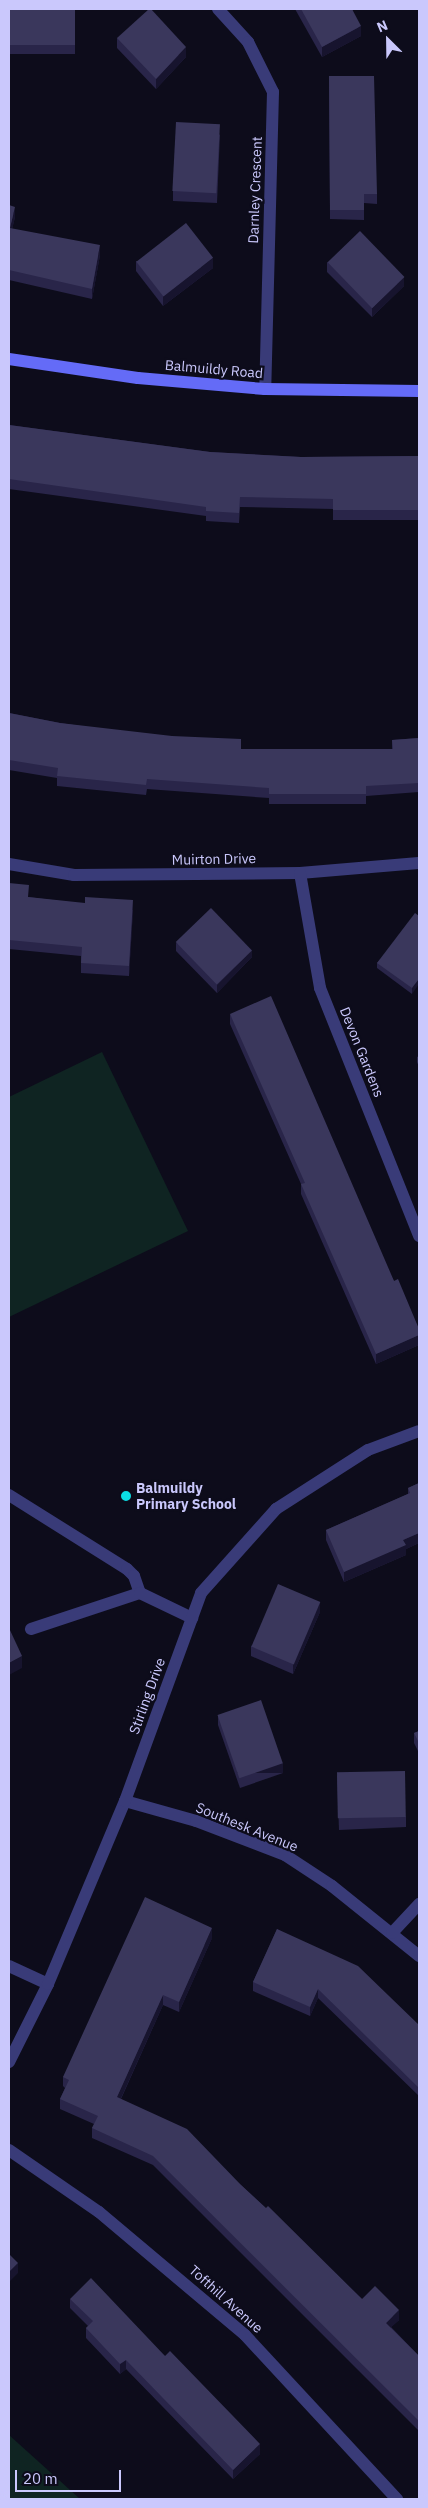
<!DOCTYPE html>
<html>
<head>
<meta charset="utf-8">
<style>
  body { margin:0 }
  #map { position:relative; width:428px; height:2508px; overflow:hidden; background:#0d0c1b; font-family:"IBM Plex Sans",sans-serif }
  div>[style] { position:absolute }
  .green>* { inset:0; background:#0f2422 }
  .lane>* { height:12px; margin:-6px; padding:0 6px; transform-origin:6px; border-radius:6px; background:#393b78 }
  .street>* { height:12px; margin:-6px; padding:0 6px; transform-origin:6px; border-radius:6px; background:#393b78 }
  .secondary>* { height:12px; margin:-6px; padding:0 6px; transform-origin:6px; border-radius:6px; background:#646bf7 }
  .wall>* { inset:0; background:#292549; transform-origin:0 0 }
  .shaded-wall>* { inset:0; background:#17142e; transform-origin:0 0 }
  .building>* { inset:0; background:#3a375c; transform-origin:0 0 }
  .dots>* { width:14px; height:14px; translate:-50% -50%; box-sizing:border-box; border:2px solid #0d0c1b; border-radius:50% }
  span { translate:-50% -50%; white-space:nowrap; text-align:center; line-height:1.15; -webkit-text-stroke:4.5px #0d0c1b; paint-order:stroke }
  .street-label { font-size:14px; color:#cac8fc }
  .poi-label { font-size:14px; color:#cac8fc; font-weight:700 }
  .left { translate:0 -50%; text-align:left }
  .frame { position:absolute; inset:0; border:10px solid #cac8fc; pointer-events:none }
  .north { position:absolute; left:363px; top:15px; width:50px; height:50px; -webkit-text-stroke:4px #0d0c1b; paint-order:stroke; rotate:337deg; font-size:14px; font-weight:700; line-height:20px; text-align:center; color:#cac8fc }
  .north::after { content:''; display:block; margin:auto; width:18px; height:22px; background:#cac8fc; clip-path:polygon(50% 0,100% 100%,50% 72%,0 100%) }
  .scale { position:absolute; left:15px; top:2470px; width:106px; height:22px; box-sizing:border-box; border:2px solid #cac8fc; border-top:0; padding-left:6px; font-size:15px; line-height:18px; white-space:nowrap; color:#cac8fc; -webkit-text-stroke:4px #0d0c1b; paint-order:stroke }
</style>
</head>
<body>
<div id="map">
  <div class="green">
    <div style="clip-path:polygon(102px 1052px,188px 1231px,9px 1317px,9px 1097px)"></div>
    <div style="clip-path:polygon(9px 2435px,80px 2499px,9px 2499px)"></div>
  </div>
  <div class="lane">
    <div style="left:9px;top:1495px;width:139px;rotate:32.1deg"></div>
    <div style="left:127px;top:1569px;width:10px;rotate:45deg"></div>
    <div style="left:134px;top:1576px;width:18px;rotate:71deg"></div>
    <div style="left:31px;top:1629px;width:115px;rotate:-18.3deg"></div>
    <div style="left:140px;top:1593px;width:58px;rotate:25.7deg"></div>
    <div style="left:9px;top:1966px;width:43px;rotate:24.8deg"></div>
  </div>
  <div class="street">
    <div style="left:218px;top:9px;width:45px;rotate:47.7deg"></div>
    <div style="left:248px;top:42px;width:56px;rotate:63.4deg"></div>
    <div style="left:273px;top:92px;width:297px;rotate:91.5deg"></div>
    <div style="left:9px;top:864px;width:66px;rotate:9.6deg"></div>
    <div style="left:74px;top:875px;width:226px;rotate:-0.5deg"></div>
    <div style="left:300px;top:873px;width:119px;rotate:-4.8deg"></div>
    <div style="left:300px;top:873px;width:117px;rotate:80.1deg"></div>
    <div style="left:320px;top:988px;width:267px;rotate:68.2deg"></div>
    <div style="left:125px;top:1801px;width:74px;rotate:15.7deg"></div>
    <div style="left:196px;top:1821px;width:95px;rotate:20.9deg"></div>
    <div style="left:285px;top:1855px;width:56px;rotate:33.4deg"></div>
    <div style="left:332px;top:1886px;width:112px;rotate:38.8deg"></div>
    <div style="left:392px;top:1933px;width:40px;rotate:-47deg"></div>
    <div style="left:9px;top:2062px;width:87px;rotate:-63.4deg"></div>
    <div style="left:48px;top:1984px;width:199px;rotate:-67.2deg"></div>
    <div style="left:125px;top:1801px;width:221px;rotate:-69.9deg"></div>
    <div style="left:201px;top:1593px;width:113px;rotate:-48.2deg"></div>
    <div style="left:276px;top:1509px;width:109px;rotate:-32.7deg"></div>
    <div style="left:368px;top:1450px;width:54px;rotate:-20.4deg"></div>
    <div style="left:9px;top:2150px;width:109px;rotate:34.6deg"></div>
    <div style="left:99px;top:2212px;width:191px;rotate:40.1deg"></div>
    <div style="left:245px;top:2335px;width:224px;rotate:47.2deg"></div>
  </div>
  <div class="secondary">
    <div style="left:9px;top:359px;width:130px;rotate:8.4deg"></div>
    <div style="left:138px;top:378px;width:127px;rotate:5deg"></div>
    <div style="left:265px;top:389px;width:154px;rotate:0.7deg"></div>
  </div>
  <div class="wall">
    <div style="left:9px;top:9px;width:66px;height:45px"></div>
    <div style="clip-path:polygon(295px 9px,352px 9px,361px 36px,322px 57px)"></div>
    <div style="clip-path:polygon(117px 38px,186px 57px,156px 89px,117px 48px)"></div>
    <div style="clip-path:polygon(329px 76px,377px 194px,377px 204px,364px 203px,364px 220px,330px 219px)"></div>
    <div style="clip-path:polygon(220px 134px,217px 203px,173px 201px,173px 191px)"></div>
    <div style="clip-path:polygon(9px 205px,15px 217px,12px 229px,100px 255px,92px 299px,9px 280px)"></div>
    <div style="clip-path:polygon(136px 261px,213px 268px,163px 306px,136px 271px)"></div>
    <div style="clip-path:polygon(327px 262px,404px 286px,372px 317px,327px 272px)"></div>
    <div style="clip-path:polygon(9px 425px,210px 452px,301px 457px,419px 456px,419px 520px,333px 520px,333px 509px,240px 507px,239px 523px,206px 521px,206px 516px,9px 489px)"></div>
    <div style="clip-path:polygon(9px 713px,60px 723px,241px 749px,392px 749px,392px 740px,419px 738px,419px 792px,366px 796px,366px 804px,269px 804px,269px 798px,147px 789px,146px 795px,57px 786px,57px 778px,9px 770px)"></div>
    <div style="clip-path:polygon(9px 883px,28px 897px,133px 910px,129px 976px,81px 973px,81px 956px,9px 949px)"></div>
    <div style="clip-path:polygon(419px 916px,412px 994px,377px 968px,377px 963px)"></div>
    <div style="clip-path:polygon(176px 943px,252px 957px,217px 993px,176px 951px)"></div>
    <div style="clip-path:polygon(230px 1014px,394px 1281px,419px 1329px,419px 1345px,376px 1364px,301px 1194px,301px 1184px,230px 1024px)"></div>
    <div style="clip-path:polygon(419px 1056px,419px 1067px,417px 1062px,417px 1057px)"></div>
    <div style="clip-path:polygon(419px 1483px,419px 1543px,406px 1549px,406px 1555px,344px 1582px,326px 1540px,326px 1530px,408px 1494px,408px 1488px)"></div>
    <div style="clip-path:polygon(320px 1612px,293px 1674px,251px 1656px,251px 1646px)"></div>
    <div style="clip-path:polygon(218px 1715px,283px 1773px,240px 1788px,218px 1725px)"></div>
    <div style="clip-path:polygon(419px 1731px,419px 1753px,414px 1743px,414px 1733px)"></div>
    <div style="clip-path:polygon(337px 1775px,406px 1817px,406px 1827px,339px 1830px)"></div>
    <div style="clip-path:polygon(277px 1929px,419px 2025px,419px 2096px,318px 1998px,310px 2016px,253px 1991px,253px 1982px)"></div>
    <div style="clip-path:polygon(212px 1938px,179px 2012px,163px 2005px,121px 2099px,241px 2185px,362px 2299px,399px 2320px,391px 2327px,419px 2356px,419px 2431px,153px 2165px,92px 2138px,92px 2128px,94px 2124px,60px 2109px,60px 2099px,65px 2088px,63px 2086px,63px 2077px)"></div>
    <div style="clip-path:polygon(70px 2299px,165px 2356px,260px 2454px,233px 2479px,126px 2369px,120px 2374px,86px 2338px,86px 2328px,88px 2326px,70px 2308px)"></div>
  </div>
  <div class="shaded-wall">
    <div style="clip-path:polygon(361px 26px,361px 36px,322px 57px,322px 47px)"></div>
    <div style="clip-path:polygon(186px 47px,186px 57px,156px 89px,156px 79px)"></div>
    <div style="clip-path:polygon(15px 207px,15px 217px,10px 238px,10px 228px)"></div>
    <div style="clip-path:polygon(100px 245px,100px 255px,92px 299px,92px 289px)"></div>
    <div style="clip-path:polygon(213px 258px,213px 268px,163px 306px,163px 296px)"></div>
    <div style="clip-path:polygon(404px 277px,404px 286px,372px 317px,372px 308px)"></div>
    <div style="clip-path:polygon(133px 900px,133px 910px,129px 976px,129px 966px)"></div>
    <div style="clip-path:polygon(252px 950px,252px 957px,217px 993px,217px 985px)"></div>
    <div style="clip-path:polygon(419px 979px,419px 984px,412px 994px,412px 988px)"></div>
    <div style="clip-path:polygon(419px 1335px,419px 1345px,376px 1364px,376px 1354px)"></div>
    <div style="clip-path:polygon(419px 1533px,419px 1543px,406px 1549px,406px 1555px,344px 1582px,344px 1572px,403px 1540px)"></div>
    <div style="clip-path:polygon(320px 1602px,320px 1612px,293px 1674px,293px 1664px)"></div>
    <div style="clip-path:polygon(22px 1656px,22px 1668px,9px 1675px,9px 1663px)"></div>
    <div style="left:283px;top:1763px;width:10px;height:46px;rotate:90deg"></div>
    <div style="clip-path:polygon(212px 1928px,212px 1938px,179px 2012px,179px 2002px)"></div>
    <div style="clip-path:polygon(318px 1989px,318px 1998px,310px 2016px,310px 2007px)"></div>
    <div style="clip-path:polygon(163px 1995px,163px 2005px,117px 2107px,117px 2097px)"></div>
    <div style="clip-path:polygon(18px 2263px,18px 2273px,9px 2282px,9px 2272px)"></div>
    <div style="clip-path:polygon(399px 2310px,399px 2320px,386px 2332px,386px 2323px)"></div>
    <div style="clip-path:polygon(126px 2360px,126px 2369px,120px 2374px,120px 2364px)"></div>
    <div style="clip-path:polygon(260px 2444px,260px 2454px,233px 2479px,233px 2470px)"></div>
  </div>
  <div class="building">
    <div style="left:9px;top:9px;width:66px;height:36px"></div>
    <div style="clip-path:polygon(149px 9px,151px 9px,186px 47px,156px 79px,117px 38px)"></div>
    <div style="clip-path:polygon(301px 9px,352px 9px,361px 26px,322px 47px)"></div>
    <div style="clip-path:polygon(329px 76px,374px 76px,377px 194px,364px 194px,364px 210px,330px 210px)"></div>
    <div style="left:176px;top:122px;width:44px;height:69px;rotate:3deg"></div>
    <div style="clip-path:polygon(9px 205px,15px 207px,10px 228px,100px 245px,92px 289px,9px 270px)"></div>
    <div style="left:186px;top:223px;width:44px;height:63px;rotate:52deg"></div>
    <div style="left:360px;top:231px;width:64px;height:45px;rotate:46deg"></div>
    <div style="clip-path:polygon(9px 425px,210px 452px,301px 457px,419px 456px,419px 510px,333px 510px,333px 499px,240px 497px,239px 513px,206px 511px,206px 507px,9px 479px)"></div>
    <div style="clip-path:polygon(9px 713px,60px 723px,172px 736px,241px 739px,241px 749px,393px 749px,392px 740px,419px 738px,419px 783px,366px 786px,366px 794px,269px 794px,269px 788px,147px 779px,146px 785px,57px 776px,58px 768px,9px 760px)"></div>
    <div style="clip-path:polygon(9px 883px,29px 885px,28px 897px,85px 903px,85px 897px,133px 900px,129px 966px,81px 963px,82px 947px,9px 940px)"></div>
    <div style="left:211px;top:908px;width:59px;height:49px;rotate:46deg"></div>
    <div style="clip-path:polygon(415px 913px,419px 916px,419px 979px,412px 988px,377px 963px)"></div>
    <div style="clip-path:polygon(271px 996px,394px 1281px,398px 1279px,419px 1329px,419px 1335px,376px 1354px,301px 1184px,305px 1183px,230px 1014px)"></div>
    <div style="clip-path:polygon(419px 1483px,419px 1533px,403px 1540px,406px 1545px,344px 1572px,326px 1530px,410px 1493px,408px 1488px)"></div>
    <div style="left:278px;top:1584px;width:46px;height:68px;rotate:23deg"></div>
    <div style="clip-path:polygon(9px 1628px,22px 1656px,9px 1663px)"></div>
    <div style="left:261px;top:1700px;width:67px;height:46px;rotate:71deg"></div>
    <div style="clip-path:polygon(419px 1731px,419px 1743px,414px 1733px)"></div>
    <div style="left:405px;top:1771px;width:46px;height:68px;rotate:89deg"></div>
    <div style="clip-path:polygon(145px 1897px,212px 1928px,179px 2002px,163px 1995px,117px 2097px,187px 2129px,241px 2185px,266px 2208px,268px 2206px,362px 2299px,375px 2286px,399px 2310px,386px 2323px,419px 2356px,419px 2421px,153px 2156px,92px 2128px,98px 2116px,60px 2099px,69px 2080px,63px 2077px)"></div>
    <div style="clip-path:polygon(277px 1929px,358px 1966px,419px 2025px,419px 2088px,318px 1989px,310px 2007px,253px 1982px)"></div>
    <div style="clip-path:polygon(9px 2254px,18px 2263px,9px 2272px)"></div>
    <div style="clip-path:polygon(91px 2278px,165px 2356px,170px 2351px,260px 2444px,233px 2470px,126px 2360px,120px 2364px,86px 2328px,93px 2321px,70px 2299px)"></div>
  </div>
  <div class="dots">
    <div style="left:126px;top:1496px;background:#0bdfe5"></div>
  </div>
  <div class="street-label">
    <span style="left:255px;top:190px;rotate:-88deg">Darnley Crescent</span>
    <span style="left:214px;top:369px;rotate:5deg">Balmuildy Road</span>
    <span style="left:214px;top:859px;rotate:-1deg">Muirton Drive</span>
    <span style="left:362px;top:1052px;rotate:68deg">Devon Gardens</span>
    <span style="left:147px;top:1696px;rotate:-70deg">Stirling Drive</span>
    <span style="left:247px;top:1827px;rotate:22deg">Southesk Avenue</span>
    <span style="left:226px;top:2299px;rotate:42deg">Tofthill Avenue</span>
  </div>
  <div class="poi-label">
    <span class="left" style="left:136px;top:1496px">Balmuildy<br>Primary School</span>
  </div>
  <div class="frame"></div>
  <div class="north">N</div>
  <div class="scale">20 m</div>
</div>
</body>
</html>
